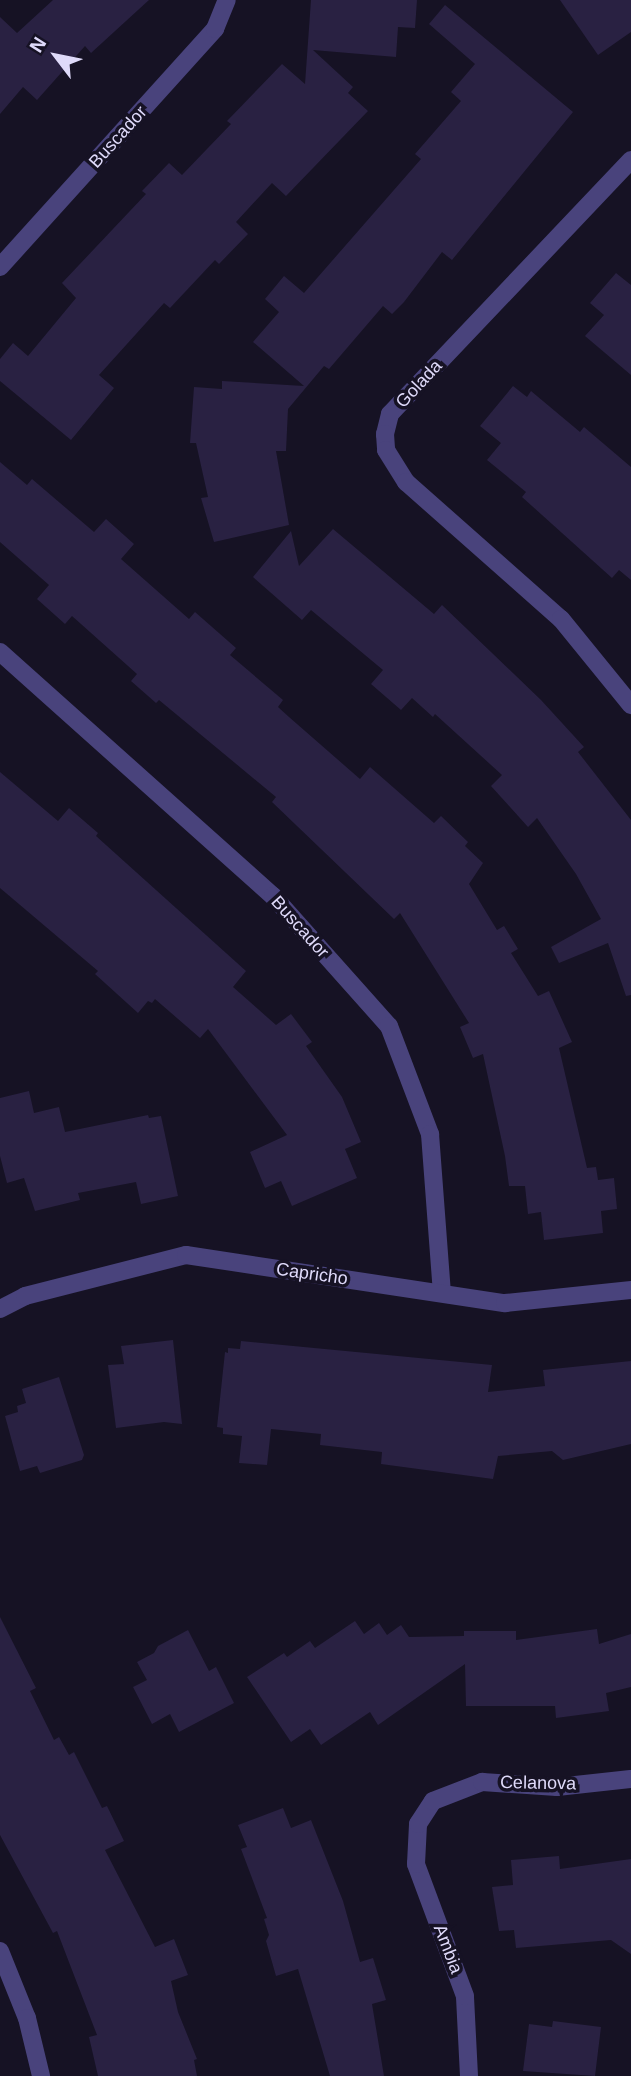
<!DOCTYPE html>
<html>
<head>
<meta charset="utf-8">
<style>
  body { margin:0 }
  #map { position:relative; width:631px; height:2076px; overflow:hidden; background:#161224; font-family:Helvetica,sans-serif }
  div>[style] { position:absolute }
  .building>* { inset:0; background:#292142 }
  .minor>* { height:18px; margin:-9px; padding:0 9px; transform-origin:9px; border-radius:9px; background:#49437c }
  span { translate:-50% -50%; white-space:nowrap; text-align:center; line-height:1.15; -webkit-text-stroke:7px #161224; paint-order:stroke }
  .street-label { font-size:18px; color:#dfdafa }
  .north { position:absolute; left:21px; top:21px; width:70px; height:70px; -webkit-text-stroke:5px #161224; paint-order:stroke; rotate:302deg; font-size:19px; font-weight:700; line-height:28px; text-align:center; color:#dfdafa }
  .north::after { content:''; display:block; margin:auto; width:24px; height:32px; background:#dfdafa; clip-path:polygon(50% 0,100% 100%,50% 72%,0 100%) }
</style>
</head>
<body>
<div id="map">
  <div class="building">
    <div style="clip-path:polygon(53px 0,149px 0,91px 53px,85px 46px,37px 100px,23px 87px,0 114px,0 17px,17px 33px)"></div>
    <div style="clip-path:polygon(311px 0,417px 0,415px 28px,398px 27px,396px 57px,313px 50px,353px 87px,348px 93px,368px 111px,286px 196px,272px 183px,236px 222px,248px 234px,219px 264px,215px 260px,170px 308px,164px 303px,99px 375px,114px 388px,71px 440px,0 381px,0 359px,13px 343px,28px 356px,76px 298px,62px 283px,146px 194px,142px 191px,169px 163px,182px 175px,231px 124px,227px 121px,282px 64px,305px 84px)"></div>
    <div style="clip-path:polygon(560px 0,631px 0,631px 32px,598px 55px)"></div>
    <div style="clip-path:polygon(445px 5px,573px 112px,452px 260px,442px 252px,404px 302px,392px 314px,383px 306px,329px 369px,324px 366px,288px 409px,286px 451px,276px 451px,289px 525px,214px 542px,201px 498px,208px 497px,196px 443px,190px 443px,194px 387px,222px 389px,222px 381px,304px 386px,253px 342px,279px 312px,265px 299px,284px 276px,304px 293px,421px 159px,415px 154px,461px 101px,451px 92px,475px 64px,429px 24px)"></div>
    <div style="clip-path:polygon(616px 273px,631px 285px,631px 375px,585px 336px,604px 315px,590px 303px)"></div>
    <div style="clip-path:polygon(513px 386px,527px 397px,531px 391px,580px 432px,584px 427px,631px 467px,631px 580px,619px 570px,612px 578px,522px 497px,526px 492px,487px 460px,501px 443px,480px 426px)"></div>
    <div style="clip-path:polygon(0 462px,27px 485px,32px 479px,94px 532px,106px 519px,134px 544px,121px 559px,189px 619px,195px 612px,236px 648px,230px 655px,283px 700px,278px 707px,289px 717px,360px 779px,370px 767px,434px 823px,441px 816px,468px 842px,465px 846px,483px 863px,469px 884px,497px 930px,504px 926px,518px 949px,511px 953px,538px 996px,549px 991px,572px 1042px,559px 1048px,587px 1168px,596px 1167px,598px 1180px,614px 1178px,617px 1209px,601px 1211px,603px 1233px,544px 1240px,541px 1212px,528px 1214px,525px 1186px,509px 1186px,505px 1156px,483px 1054px,473px 1058px,460px 1027px,469px 1023px,400px 913px,394px 919px,272px 802px,276px 797px,159px 700px,156px 703px,131px 681px,137px 674px,72px 616px,65px 624px,37px 599px,49px 585px,0 542px)"></div>
    <div style="clip-path:polygon(333px 529px,434px 614px,442px 605px,541px 700px,584px 747px,578px 752px,631px 820px,631px 995px,626px 996px,608px 943px,559px 963px,551px 947px,601px 919px,576px 874px,537px 818px,528px 827px,491px 786px,502px 775px,435px 714px,433px 717px,412px 698px,401px 710px,371px 684px,383px 670px,311px 610px,302px 620px,253px 577px,291px 531px,299px 566px)"></div>
    <div style="clip-path:polygon(0 772px,58px 821px,69px 808px,98px 833px,96px 836px,246px 971px,233px 987px,276px 1025px,291px 1014px,312px 1042px,306px 1046px,342px 1097px,361px 1142px,345px 1149px,357px 1178px,292px 1206px,281px 1181px,265px 1188px,250px 1152px,287px 1135px,208px 1029px,200px 1038px,155px 999px,152px 1003px,148px 1001px,138px 1013px,95px 974px,98px 971px,0 888px)"></div>
    <div style="clip-path:polygon(29px 1091px,34px 1113px,59px 1107px,65px 1132px,148px 1115px,149px 1118px,161px 1116px,178px 1196px,141px 1204px,136px 1182px,78px 1193px,80px 1200px,35px 1211px,24px 1178px,7px 1183px,0 1156px,0 1098px)"></div>
    <div style="clip-path:polygon(173px 1340px,182px 1424px,164px 1422px,116px 1428px,108px 1365px,124px 1364px,121px 1346px)"></div>
    <div style="clip-path:polygon(241px 1341px,492px 1365px,488px 1392px,545px 1386px,543px 1370px,631px 1361px,631px 1444px,563px 1460px,552px 1451px,498px 1456px,493px 1479px,381px 1464px,382px 1452px,320px 1445px,321px 1434px,271px 1429px,267px 1465px,239px 1463px,242px 1436px,223px 1434px,223px 1428px,217px 1427px,225px 1352px,228px 1353px,228px 1348px,240px 1349px)"></div>
    <div style="clip-path:polygon(59px 1377px,84px 1455px,82px 1460px,40px 1473px,37px 1466px,20px 1471px,5px 1416px,18px 1412px,17px 1406px,26px 1403px,22px 1389px)"></div>
    <div style="clip-path:polygon(0 1617px,36px 1688px,30px 1691px,54px 1740px,59px 1737px,69px 1755px,74px 1752px,102px 1808px,107px 1806px,124px 1841px,105px 1850px,155px 1947px,174px 1939px,188px 1975px,171px 1981px,178px 2012px,197px 2059px,194px 2060px,197px 2076px,98px 2076px,89px 2037px,97px 2035px,57px 1931px,53px 1933px,0 1835px)"></div>
    <div style="clip-path:polygon(355px 1621px,364px 1634px,379px 1623px,387px 1635px,401px 1625px,409px 1637px,464px 1636px,464px 1631px,516px 1631px,516px 1640px,597px 1629px,599px 1644px,631px 1634px,631px 1687px,606px 1693px,609px 1711px,556px 1718px,555px 1706px,466px 1706px,465px 1664px,378px 1725px,370px 1712px,321px 1745px,310px 1729px,291px 1742px,247px 1677px,284px 1653px,287px 1657px,310px 1641px,315px 1648px)"></div>
    <div style="clip-path:polygon(188px 1630px,209px 1671px,216px 1667px,234px 1703px,179px 1732px,170px 1714px,152px 1724px,133px 1687px,147px 1680px,137px 1662px,154px 1653px,158px 1646px)"></div>
    <div style="clip-path:polygon(283px 1808px,291px 1828px,311px 1820px,343px 1901px,360px 1962px,373px 1958px,386px 2000px,372px 2004px,384px 2076px,330px 2076px,298px 1969px,276px 1976px,266px 1941px,269px 1935px,264px 1919px,267px 1918px,241px 1849px,247px 1847px,238px 1825px)"></div>
    <div style="clip-path:polygon(559px 1856px,560px 1869px,631px 1859px,631px 1954px,611px 1940px,516px 1948px,514px 1930px,499px 1931px,492px 1887px,513px 1885px,511px 1860px)"></div>
    <div style="clip-path:polygon(553px 2021px,601px 2027px,595px 2076px,523px 2071px,529px 2024px,552px 2027px)"></div>
  </div>
  <div class="minor">
    <div style="left:631px;top:160px;width:350px;rotate:133.5deg"></div>
    <div style="left:390px;top:414px;width:21px;rotate:104deg"></div>
    <div style="left:385px;top:434px;width:16px;rotate:86deg"></div>
    <div style="left:386px;top:450px;width:38px;rotate:58deg"></div>
    <div style="left:406px;top:482px;width:207px;rotate:41.5deg"></div>
    <div style="left:561px;top:619px;width:111px;rotate:50.9deg"></div>
    <div style="left:0;top:267px;width:321px;rotate:-47.9deg"></div>
    <div style="left:215px;top:29px;width:31px;rotate:-68deg"></div>
    <div style="left:0;top:652px;width:366px;rotate:41.8deg"></div>
    <div style="left:273px;top:896px;width:174px;rotate:48.3deg"></div>
    <div style="left:389px;top:1026px;width:116px;rotate:69.2deg"></div>
    <div style="left:430px;top:1134px;width:159px;rotate:85.7deg"></div>
    <div style="left:0;top:1309px;width:28px;rotate:-27deg"></div>
    <div style="left:25px;top:1296px;width:166px;rotate:-14.3deg"></div>
    <div style="left:186px;top:1255px;width:323px;rotate:8.6deg"></div>
    <div style="left:505px;top:1303px;width:127px;rotate:-5.9deg"></div>
    <div style="left:0;top:1951px;width:72px;rotate:68.1deg"></div>
    <div style="left:27px;top:2018px;width:60px;rotate:76.4deg"></div>
    <div style="left:469px;top:2076px;width:80px;rotate:-92.9deg"></div>
    <div style="left:465px;top:1996px;width:141px;rotate:-110.4deg"></div>
    <div style="left:416px;top:1864px;width:40px;rotate:-87.1deg"></div>
    <div style="left:418px;top:1824px;width:27px;rotate:-57deg"></div>
    <div style="left:433px;top:1801px;width:53px;rotate:-21.2deg"></div>
    <div style="left:482px;top:1782px;width:75px;rotate:3.8deg"></div>
    <div style="left:557px;top:1787px;width:74px;rotate:-6.2deg"></div>
  </div>
  <div class="street-label">
    <span style="left:118px;top:137px;rotate:-48deg">Buscador</span>
    <span style="left:419px;top:384px;rotate:-47deg">Golada</span>
    <span style="left:300px;top:927px;rotate:48deg">Buscador</span>
    <span style="left:312px;top:1274px;rotate:8deg">Capricho</span>
    <span style="left:538px;top:1783px;rotate:1deg">Celanova</span>
    <span style="left:448px;top:1949px;rotate:69deg">Ambia</span>
  </div>
  <div class="north">N</div>
</div>
</body>
</html>
